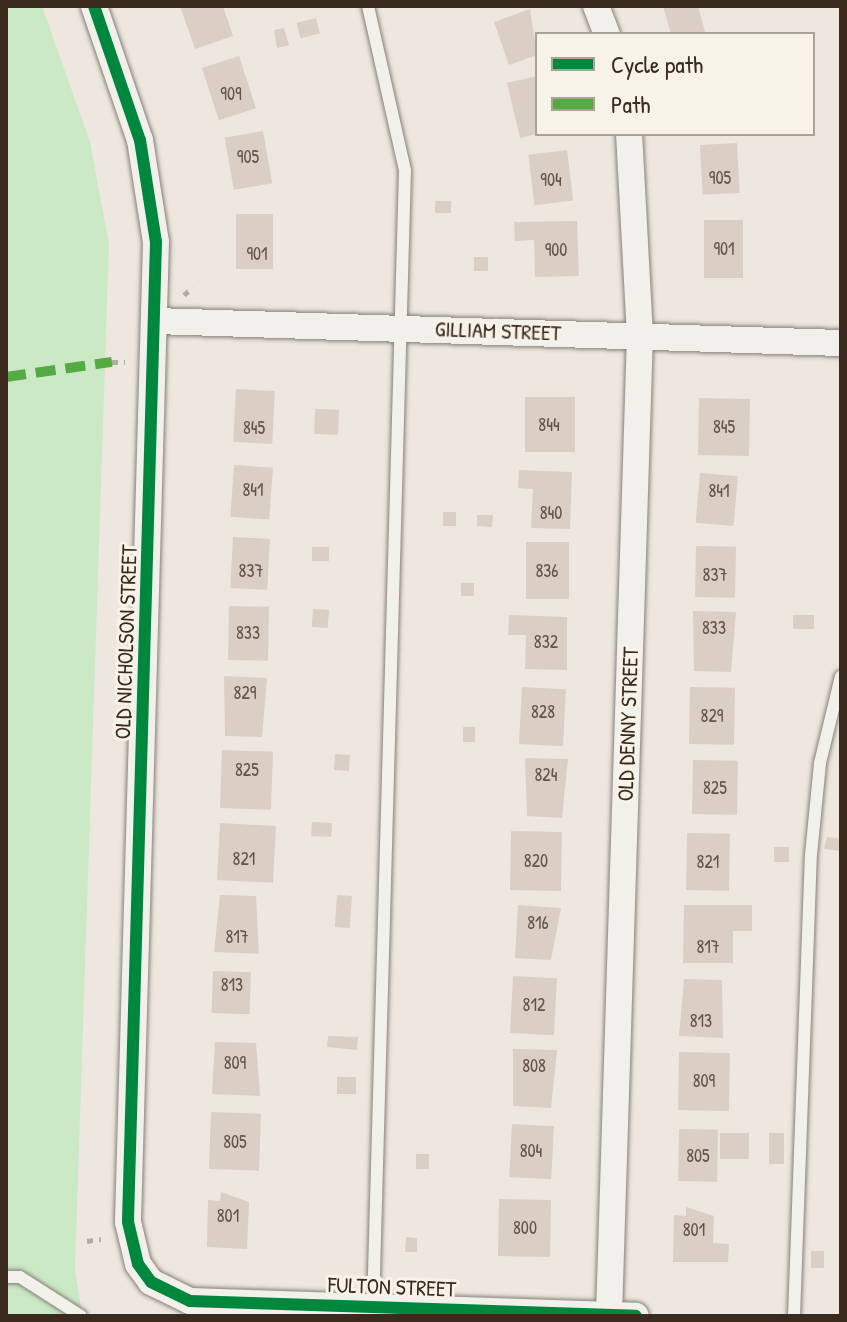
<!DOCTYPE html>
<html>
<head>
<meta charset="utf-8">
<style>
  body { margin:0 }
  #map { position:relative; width:847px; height:1322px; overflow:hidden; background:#eee7df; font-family:"Patrick Hand",sans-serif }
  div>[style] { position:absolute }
  .green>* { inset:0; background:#cbe9c5 }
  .building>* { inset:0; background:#dbcec5; transform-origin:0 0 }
  .path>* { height:5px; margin-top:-2.5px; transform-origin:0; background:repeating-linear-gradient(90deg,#b0aca8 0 6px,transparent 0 12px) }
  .roads { filter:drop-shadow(0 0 2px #87807a) drop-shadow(0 0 2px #87807a) }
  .lane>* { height:12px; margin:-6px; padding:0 6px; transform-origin:6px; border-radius:6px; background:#f1f0eb }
  .street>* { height:26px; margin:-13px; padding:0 13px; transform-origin:13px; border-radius:13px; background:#f1f0eb }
  .quiet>* { height:10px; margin-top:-5px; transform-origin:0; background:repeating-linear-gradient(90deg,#55ab43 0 20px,transparent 0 30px) }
  .cycleway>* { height:12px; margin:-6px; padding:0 6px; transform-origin:6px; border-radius:6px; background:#00873e }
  span { translate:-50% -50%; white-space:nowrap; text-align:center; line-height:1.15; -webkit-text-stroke:6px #f7f3e8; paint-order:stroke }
  .number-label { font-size:18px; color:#645448 }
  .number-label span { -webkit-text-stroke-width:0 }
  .street-label { font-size:22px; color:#3b2a1e }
  .frame { position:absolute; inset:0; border:8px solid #3b2a1e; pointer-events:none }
  .legend { position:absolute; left:535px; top:32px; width:280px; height:104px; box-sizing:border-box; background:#f7f3e8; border:2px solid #aca397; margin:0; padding:10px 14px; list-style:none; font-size:24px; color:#3b2a1e }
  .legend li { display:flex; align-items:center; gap:16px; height:40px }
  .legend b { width:40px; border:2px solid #aca397 }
</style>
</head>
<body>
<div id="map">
  <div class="green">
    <div style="clip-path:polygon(6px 6px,42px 6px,90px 142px,109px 244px,75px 1268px,82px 1316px,6px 1316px)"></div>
  </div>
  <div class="building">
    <div style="clip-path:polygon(180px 6px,223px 6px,233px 36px,195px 49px)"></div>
    <div style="clip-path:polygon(663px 6px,698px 6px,705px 32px,671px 34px)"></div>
    <div style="clip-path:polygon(530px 9px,537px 55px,509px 65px,494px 22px)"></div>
    <div style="left:316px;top:18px;width:16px;height:20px;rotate:76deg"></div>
    <div style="clip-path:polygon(284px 28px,289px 45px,277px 48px,274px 30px)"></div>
    <div style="left:239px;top:56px;width:55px;height:39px;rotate:72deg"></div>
    <div style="clip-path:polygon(537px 76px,537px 134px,520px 138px,507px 83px)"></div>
    <div style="left:263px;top:131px;width:53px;height:39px;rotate:80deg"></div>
    <div style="left:737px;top:143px;width:50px;height:37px;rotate:87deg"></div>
    <div style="left:567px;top:150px;width:51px;height:39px;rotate:83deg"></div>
    <div style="left:435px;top:201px;width:16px;height:12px"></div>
    <div style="left:236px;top:214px;width:37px;height:55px"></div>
    <div style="left:704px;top:220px;width:39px;height:58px"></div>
    <div style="clip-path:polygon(577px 221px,579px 276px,535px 277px,534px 240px,515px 241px,514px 222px)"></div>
    <div style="left:474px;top:257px;width:14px;height:14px"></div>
    <div style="left:236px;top:389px;width:39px;height:53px;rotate:3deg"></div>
    <div style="left:525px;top:397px;width:50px;height:55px"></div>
    <div style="left:699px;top:398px;width:51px;height:57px;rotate:1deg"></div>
    <div style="left:315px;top:409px;width:24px;height:25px;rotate:2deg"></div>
    <div style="left:234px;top:465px;width:39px;height:52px;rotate:4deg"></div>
    <div style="clip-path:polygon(519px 470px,572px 472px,570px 529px,531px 528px,533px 489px,518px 488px)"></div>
    <div style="left:700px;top:473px;width:38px;height:50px;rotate:5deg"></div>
    <div style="left:443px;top:512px;width:13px;height:14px"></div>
    <div style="clip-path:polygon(477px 515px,493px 515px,492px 527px,477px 526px)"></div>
    <div style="left:233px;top:537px;width:37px;height:51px;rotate:3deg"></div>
    <div style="left:526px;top:542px;width:43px;height:57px"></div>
    <div style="left:696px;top:546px;width:40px;height:51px;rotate:1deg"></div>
    <div style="left:312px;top:547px;width:17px;height:14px"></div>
    <div style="left:461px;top:583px;width:13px;height:13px"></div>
    <div style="left:229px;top:606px;width:40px;height:54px;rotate:1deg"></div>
    <div style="left:313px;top:609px;width:16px;height:18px;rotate:4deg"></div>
    <div style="clip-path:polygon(693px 611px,736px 612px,731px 672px,694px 671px)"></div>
    <div style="clip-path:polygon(509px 615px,567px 617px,567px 670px,525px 669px,526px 635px,508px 635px)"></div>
    <div style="left:793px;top:615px;width:21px;height:14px"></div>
    <div style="clip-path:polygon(224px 676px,267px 678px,262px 737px,225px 736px)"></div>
    <div style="left:522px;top:687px;width:44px;height:57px;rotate:3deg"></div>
    <div style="left:690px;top:687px;width:45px;height:57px;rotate:1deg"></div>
    <div style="left:463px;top:727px;width:12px;height:15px"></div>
    <div style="left:222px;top:750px;width:51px;height:58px;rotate:2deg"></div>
    <div style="left:335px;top:754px;width:15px;height:16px;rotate:4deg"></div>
    <div style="clip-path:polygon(525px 758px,568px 759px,562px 818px,527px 816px)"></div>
    <div style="left:693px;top:760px;width:45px;height:54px;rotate:1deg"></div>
    <div style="left:312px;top:822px;width:20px;height:14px;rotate:3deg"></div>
    <div style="left:220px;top:823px;width:56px;height:57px;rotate:3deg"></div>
    <div style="left:511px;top:831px;width:51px;height:59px;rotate:1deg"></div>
    <div style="left:687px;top:833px;width:43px;height:57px;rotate:1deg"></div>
    <div style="clip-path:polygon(827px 837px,841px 839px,840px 851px,824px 849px)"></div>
    <div style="left:774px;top:847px;width:15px;height:15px"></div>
    <div style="clip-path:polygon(220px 895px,256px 896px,259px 954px,214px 952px)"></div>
    <div style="left:337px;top:895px;width:15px;height:32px;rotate:4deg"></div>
    <div style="clip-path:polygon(518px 905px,561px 908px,551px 960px,515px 958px)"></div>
    <div style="clip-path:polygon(684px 905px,752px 905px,752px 931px,733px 931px,733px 963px,683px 963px)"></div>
    <div style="left:213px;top:971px;width:38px;height:42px;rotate:2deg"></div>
    <div style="left:513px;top:976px;width:44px;height:57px;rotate:3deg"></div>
    <div style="clip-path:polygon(684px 979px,722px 980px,723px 1038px,679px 1036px)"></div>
    <div style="clip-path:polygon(328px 1036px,358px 1037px,357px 1050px,327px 1047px)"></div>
    <div style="clip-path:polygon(215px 1042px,256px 1043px,260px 1096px,212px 1094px)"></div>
    <div style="clip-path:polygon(513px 1049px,557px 1050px,551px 1108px,513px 1106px)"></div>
    <div style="left:679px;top:1052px;width:51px;height:58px;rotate:1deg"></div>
    <div style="left:337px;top:1077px;width:19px;height:17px"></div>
    <div style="left:211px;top:1112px;width:50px;height:57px;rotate:2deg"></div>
    <div style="left:512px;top:1124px;width:42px;height:53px;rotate:3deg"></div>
    <div style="left:679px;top:1129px;width:39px;height:52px;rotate:1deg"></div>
    <div style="left:720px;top:1133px;width:29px;height:26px"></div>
    <div style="left:769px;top:1133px;width:15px;height:31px"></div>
    <div style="left:416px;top:1154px;width:13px;height:15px"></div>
    <div style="clip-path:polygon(221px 1192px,249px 1202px,247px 1249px,207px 1247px,208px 1200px,220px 1201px)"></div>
    <div style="left:499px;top:1199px;width:52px;height:57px;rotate:1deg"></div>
    <div style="clip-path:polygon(686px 1207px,714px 1216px,713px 1243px,729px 1244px,728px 1262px,673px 1262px,674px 1215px,686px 1216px)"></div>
    <div style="clip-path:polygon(406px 1237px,417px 1238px,417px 1252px,405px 1252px)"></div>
    <div style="left:811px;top:1251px;width:13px;height:17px"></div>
  </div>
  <div class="path">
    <div style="left:184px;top:295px;width:12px;rotate:-42deg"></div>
    <div style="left:112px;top:362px;width:13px"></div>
    <div style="left:87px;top:1241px;width:14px;rotate:-8deg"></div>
  </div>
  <div class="roads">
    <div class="lane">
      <div style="left:368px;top:6px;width:168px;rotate:77.3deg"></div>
      <div style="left:405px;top:170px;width:1136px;rotate:91.61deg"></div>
      <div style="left:6px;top:1277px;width:14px"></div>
      <div style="left:20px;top:1277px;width:72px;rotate:32.6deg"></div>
      <div style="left:794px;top:1316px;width:461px;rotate:-87.9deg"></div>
      <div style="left:811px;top:855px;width:92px;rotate:-84.4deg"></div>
      <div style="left:820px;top:763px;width:89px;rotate:-76.4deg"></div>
    </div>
    <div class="street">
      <div style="left:94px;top:6px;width:142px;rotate:71.1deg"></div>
      <div style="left:140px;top:140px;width:103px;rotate:81.1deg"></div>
      <div style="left:156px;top:242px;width:980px;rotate:91.64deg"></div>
      <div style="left:128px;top:1222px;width:43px;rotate:76.6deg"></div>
      <div style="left:138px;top:1264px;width:22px;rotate:54deg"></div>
      <div style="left:151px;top:1282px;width:43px;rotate:26deg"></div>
      <div style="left:190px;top:1301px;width:446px;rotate:1.9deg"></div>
      <div style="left:596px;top:6px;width:30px;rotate:69deg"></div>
      <div style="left:155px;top:321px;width:686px;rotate:1.84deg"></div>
      <div style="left:609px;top:1315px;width:979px;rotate:-88.19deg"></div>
      <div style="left:640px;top:336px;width:202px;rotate:-93.1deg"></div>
    </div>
  </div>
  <div class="quiet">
    <div style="left:6px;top:377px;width:107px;rotate:-8.1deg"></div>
  </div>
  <div class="cycleway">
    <div style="left:94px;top:6px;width:142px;rotate:71.1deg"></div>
    <div style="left:140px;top:140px;width:103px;rotate:81.1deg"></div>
    <div style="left:156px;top:242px;width:980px;rotate:91.64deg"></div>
    <div style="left:128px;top:1222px;width:43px;rotate:76.6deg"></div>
    <div style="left:138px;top:1264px;width:22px;rotate:54deg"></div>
    <div style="left:151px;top:1282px;width:43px;rotate:26deg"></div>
    <div style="left:190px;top:1301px;width:446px;rotate:1.9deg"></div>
  </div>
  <div class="number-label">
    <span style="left:231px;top:94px">909</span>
    <span style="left:248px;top:157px">905</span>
    <span style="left:720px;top:178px">905</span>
    <span style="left:551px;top:180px">904</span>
    <span style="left:724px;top:249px">901</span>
    <span style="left:556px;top:250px">900</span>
    <span style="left:257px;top:254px">901</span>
    <span style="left:549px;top:425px">844</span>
    <span style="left:724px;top:427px">845</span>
    <span style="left:254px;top:428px">845</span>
    <span style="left:253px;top:490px">841</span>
    <span style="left:719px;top:491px">841</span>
    <span style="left:551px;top:513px">840</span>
    <span style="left:251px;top:571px">837</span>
    <span style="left:547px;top:571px">836</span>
    <span style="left:715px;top:575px">837</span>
    <span style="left:714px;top:628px">833</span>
    <span style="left:248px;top:633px">833</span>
    <span style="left:546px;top:642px">832</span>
    <span style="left:245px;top:693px">829</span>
    <span style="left:543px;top:712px">828</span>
    <span style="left:712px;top:716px">829</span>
    <span style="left:247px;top:770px">825</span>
    <span style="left:546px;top:775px">824</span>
    <span style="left:715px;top:788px">825</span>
    <span style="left:244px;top:859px">821</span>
    <span style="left:536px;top:861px">820</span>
    <span style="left:708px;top:862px">821</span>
    <span style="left:538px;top:923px">816</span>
    <span style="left:237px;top:937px">817</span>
    <span style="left:708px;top:947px">817</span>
    <span style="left:232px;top:985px">813</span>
    <span style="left:534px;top:1005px">812</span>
    <span style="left:701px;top:1021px">813</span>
    <span style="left:235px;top:1063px">809</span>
    <span style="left:534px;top:1066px">808</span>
    <span style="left:704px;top:1081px">809</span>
    <span style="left:235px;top:1142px">805</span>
    <span style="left:531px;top:1151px">804</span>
    <span style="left:698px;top:1156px">805</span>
    <span style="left:228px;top:1216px">801</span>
    <span style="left:525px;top:1228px">800</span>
    <span style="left:694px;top:1230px">801</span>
  </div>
  <div class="street-label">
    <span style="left:498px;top:331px;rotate:2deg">GILLIAM STREET</span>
    <span style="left:126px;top:642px;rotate:-88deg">OLD NICHOLSON STREET</span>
    <span style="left:628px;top:724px;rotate:-88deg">OLD DENNY STREET</span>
    <span style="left:392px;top:1287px;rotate:2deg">FULTON STREET</span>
  </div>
  <div class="frame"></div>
  <ul class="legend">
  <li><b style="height:10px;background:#00873e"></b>Cycle path</li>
  <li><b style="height:10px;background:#55ab43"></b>Path</li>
  </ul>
</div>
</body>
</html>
